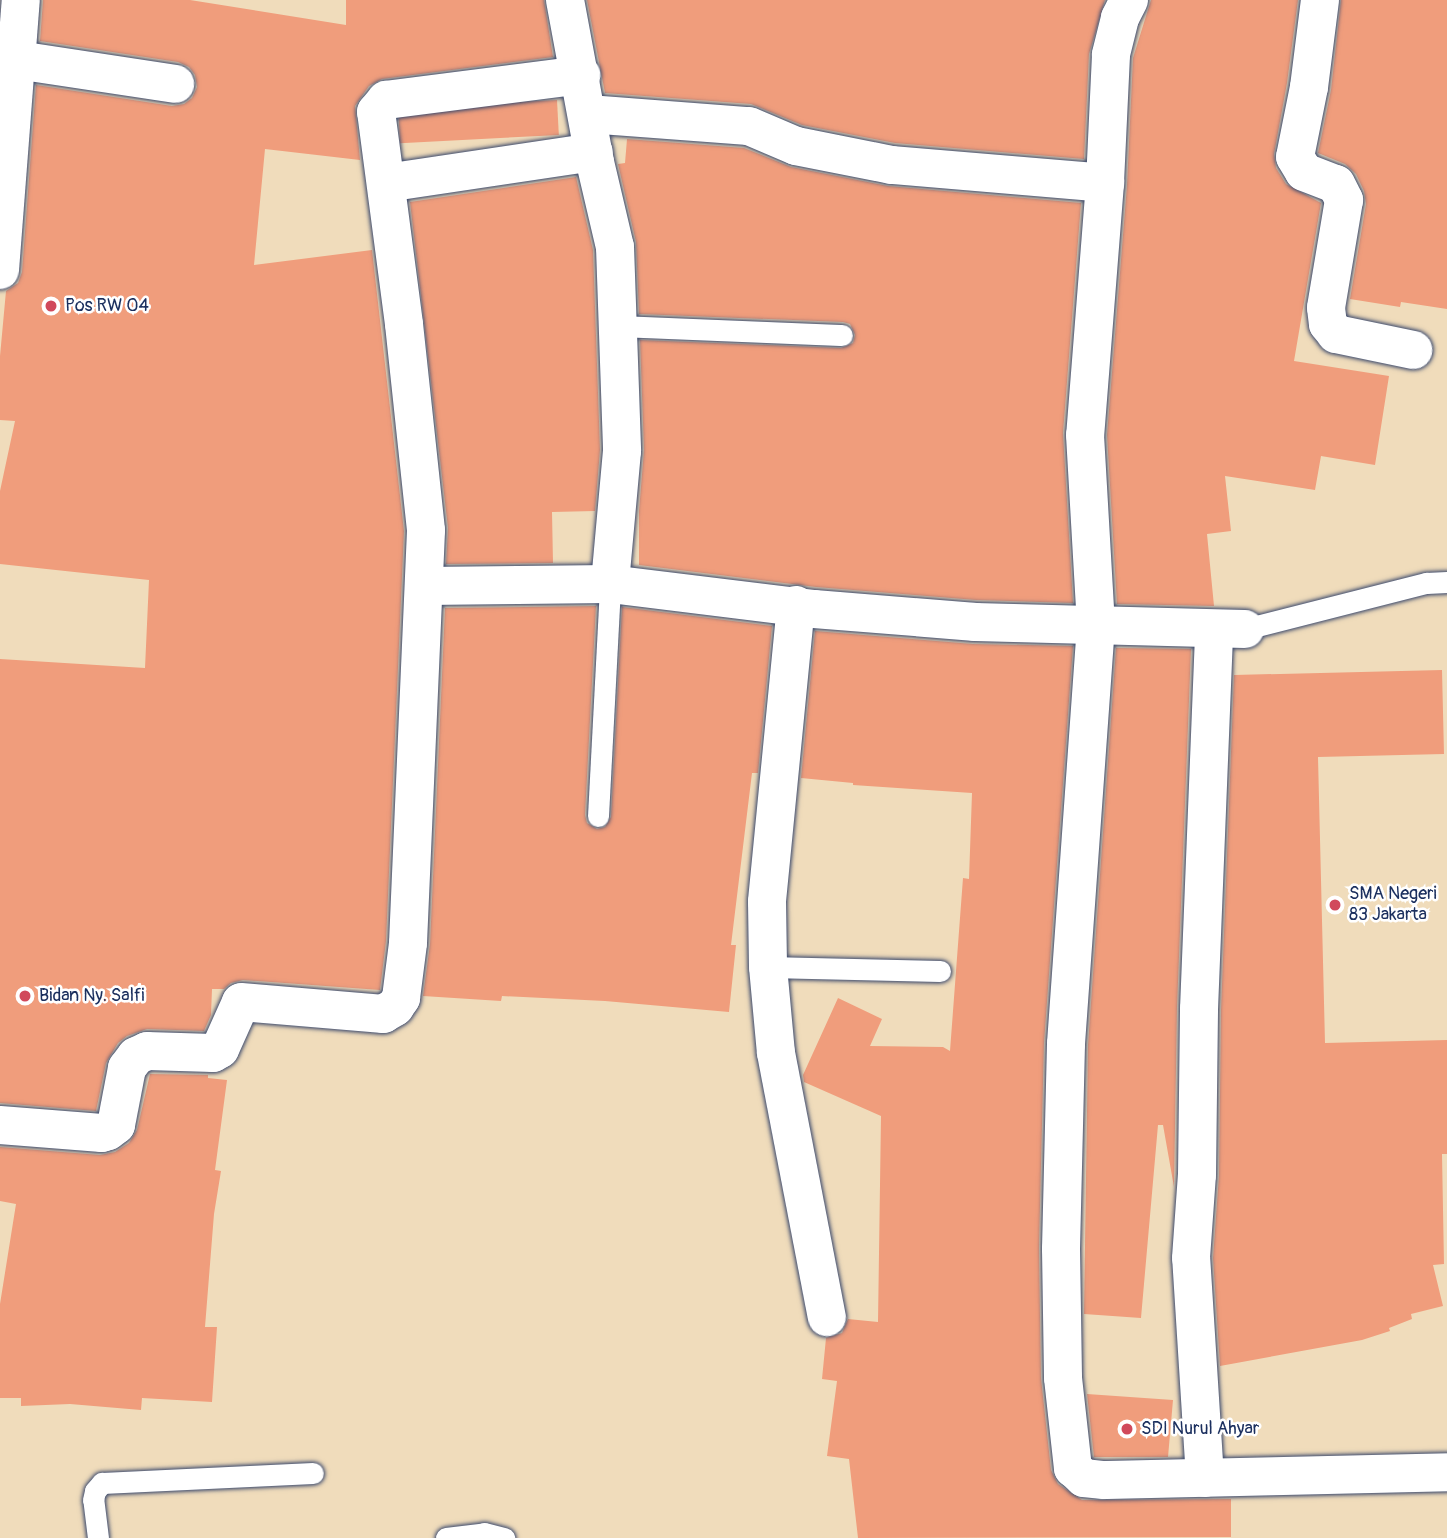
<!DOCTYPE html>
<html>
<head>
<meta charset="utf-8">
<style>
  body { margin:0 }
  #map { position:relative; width:1447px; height:1538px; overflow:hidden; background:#f0dcbb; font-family:Pangolin,sans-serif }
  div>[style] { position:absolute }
  .building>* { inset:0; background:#f09d7c; transform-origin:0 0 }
  .roads { filter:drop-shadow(0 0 2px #3b496c) drop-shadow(0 0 2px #3b496c) }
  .lane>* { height:21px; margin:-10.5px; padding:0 10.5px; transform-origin:10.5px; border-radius:10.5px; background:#fff }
  .street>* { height:38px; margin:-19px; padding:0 19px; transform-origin:19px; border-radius:19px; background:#fff }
  .dots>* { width:19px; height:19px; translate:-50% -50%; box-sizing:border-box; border:4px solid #fff; border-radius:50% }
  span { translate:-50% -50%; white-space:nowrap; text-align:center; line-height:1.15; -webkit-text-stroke:5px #fff; paint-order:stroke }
  .poi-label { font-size:18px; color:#1b2f5e }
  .left { translate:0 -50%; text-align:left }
</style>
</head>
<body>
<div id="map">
  <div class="building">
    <div style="clip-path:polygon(43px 0,190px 0,346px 25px,346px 0,544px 0,553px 57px,382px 79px,369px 86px,355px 106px,360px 160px,265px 149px,254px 265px,372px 250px,404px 531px,386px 941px,380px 990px,243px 980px,231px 983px,224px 989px,212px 989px,211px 1015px,204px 1031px,147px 1029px,127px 1036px,118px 1043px,106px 1063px,96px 1111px,0 1103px,0 659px,145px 668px,149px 580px,0 564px,0 491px,15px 421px,0 420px,0 356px,6px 291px,18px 283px,22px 272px,36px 85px,172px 106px,184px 104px,192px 98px,197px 87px,195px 75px,189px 67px,178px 62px,40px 41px)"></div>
    <div style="clip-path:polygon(587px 0,1105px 0,1089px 54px,1084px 159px,895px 143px,802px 125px,751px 104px,605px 93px)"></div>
    <div style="clip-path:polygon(1151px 0,1298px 0,1287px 83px,1274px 154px,1276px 168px,1286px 184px,1321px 203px,1294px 361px,1389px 376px,1375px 465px,1321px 456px,1315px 490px,1225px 476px,1231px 531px,1207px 534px,1214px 606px,1117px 604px,1107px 435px,1127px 185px,1133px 58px)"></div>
    <div style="clip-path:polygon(1341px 0,1447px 0,1447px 309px,1401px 302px,1400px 307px,1350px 299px,1366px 204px,1364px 191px,1356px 174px,1345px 164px,1318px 153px,1331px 90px)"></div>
    <div style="left:557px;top:100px;width:35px;height:159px;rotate:87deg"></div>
    <div style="clip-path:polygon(627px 139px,744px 148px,791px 167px,888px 186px,1081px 203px,1063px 433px,1073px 603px,976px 600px,816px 587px,639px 565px,639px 511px,644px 450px,640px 340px,841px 348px,853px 343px,855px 335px,850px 324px,843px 322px,639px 314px,636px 242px,618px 164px,625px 163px)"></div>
    <div style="clip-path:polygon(576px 177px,593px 250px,600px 450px,595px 511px,552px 512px,553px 563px,446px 564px,448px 528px,410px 202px)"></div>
    <div style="clip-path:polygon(596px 606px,585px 815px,587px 823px,597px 829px,605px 827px,611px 817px,622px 607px,772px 626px,758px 773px,752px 773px,731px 945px,736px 945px,729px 1012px,605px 1001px,502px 996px,501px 1001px,423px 996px,430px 944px,445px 608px)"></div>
    <div style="clip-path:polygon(815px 631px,973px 644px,1073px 646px,1044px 1043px,1039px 1248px,1041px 1378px,1051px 1470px,1058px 1484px,1082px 1500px,1231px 1499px,1231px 1537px,858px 1538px,849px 1459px,827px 1456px,837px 1381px,822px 1379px,826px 1338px,842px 1333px,848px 1319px,878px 1322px,881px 1116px,804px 1082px,803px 1075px,838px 998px,882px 1019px,870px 1046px,943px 1047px,950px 1051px,963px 878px,969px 879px,972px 793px,853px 785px,853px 783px,801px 778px)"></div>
    <div style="clip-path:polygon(1116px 648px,1191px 649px,1177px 1008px,1174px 1187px,1163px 1125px,1158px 1125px,1141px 1318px,1084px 1314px,1088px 1045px)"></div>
    <div style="clip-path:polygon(1442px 670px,1444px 754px,1318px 757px,1325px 1043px,1447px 1040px,1447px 1154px,1442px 1154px,1444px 1264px,1433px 1265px,1443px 1306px,1411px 1314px,1412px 1319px,1389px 1328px,1390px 1331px,1362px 1340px,1220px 1366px,1213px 1258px,1219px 1175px,1221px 1010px,1234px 675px)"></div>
    <div style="clip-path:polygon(150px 1074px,208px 1075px,208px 1078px,227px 1080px,215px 1170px,221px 1171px,214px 1214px,205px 1327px,217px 1327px,212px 1402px,142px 1398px,141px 1410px,70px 1404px,21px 1406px,21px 1398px,0 1398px,0 1304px,16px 1204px,0 1201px,0 1147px,100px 1155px,115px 1152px,129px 1143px,137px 1130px)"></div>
    <div style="clip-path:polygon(1087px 1394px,1173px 1400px,1168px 1457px,1094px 1457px)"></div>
  </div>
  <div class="roads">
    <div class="lane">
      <div style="left:617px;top:326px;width:225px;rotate:2.3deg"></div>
      <div style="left:1245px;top:629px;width:187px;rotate:-14.3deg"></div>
      <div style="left:1426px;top:583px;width:21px;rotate:-3deg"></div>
      <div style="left:598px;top:816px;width:232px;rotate:-87deg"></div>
      <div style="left:768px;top:967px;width:172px;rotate:1.3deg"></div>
      <div style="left:98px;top:1538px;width:38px;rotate:-97deg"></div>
      <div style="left:93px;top:1500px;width:9px;rotate:-77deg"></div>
      <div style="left:95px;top:1491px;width:11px;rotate:-49deg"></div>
      <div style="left:102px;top:1483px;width:211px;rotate:-2.7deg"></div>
      <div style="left:446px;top:1538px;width:38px;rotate:-7deg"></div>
      <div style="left:484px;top:1533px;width:21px;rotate:14deg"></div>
    </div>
    <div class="street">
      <div style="left:565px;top:0;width:165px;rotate:79.5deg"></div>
      <div style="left:595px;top:162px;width:87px;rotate:76.8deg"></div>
      <div style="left:615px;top:247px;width:204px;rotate:88deg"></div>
      <div style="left:622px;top:451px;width:134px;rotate:95.2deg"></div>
      <div style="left:610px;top:584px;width:206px;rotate:7deg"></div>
      <div style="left:814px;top:609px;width:162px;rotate:4.6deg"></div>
      <div style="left:975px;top:622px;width:270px;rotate:1.5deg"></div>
      <div style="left:1129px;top:0;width:20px;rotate:117deg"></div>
      <div style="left:1120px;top:18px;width:38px;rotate:104deg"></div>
      <div style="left:1111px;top:55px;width:128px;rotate:92.7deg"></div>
      <div style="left:1105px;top:183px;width:253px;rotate:94.5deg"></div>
      <div style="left:1085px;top:435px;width:190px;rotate:86.7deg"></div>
      <div style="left:1096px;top:625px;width:420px;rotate:94.1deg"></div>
      <div style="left:1066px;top:1044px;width:205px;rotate:91.4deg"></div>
      <div style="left:1061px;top:1249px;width:129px;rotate:89.1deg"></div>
      <div style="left:1063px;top:1378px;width:91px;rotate:83.7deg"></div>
      <div style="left:1073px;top:1468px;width:15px;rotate:42deg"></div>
      <div style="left:1084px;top:1478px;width:20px;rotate:6deg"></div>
      <div style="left:1104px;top:1480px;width:343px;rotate:-1.3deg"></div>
      <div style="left:1320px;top:0;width:88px;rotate:97.2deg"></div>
      <div style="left:1309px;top:87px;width:71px;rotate:101.3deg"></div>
      <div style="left:1295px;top:157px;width:17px;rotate:59deg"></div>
      <div style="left:1304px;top:172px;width:34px;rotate:21deg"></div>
      <div style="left:1336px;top:184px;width:18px;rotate:63deg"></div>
      <div style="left:1344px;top:200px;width:109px;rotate:99.5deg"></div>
      <div style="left:1326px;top:308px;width:16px;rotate:83deg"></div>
      <div style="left:1328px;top:324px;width:13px;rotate:51deg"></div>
      <div style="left:1336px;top:334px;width:79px;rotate:11.7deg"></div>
      <div style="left:17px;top:60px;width:160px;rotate:8.6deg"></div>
      <div style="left:588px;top:114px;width:161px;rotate:4.3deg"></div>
      <div style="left:749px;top:126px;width:51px;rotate:23.1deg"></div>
      <div style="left:796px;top:146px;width:98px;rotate:11.2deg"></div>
      <div style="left:892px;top:165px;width:214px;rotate:4.8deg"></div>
      <div style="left:386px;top:183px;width:210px;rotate:-8.5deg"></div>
      <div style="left:0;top:270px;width:271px;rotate:-85.6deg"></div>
      <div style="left:425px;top:586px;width:185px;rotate:-0.6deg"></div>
      <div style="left:796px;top:605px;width:298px;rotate:95.6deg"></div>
      <div style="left:767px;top:902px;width:65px;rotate:89.1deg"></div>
      <div style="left:768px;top:967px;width:86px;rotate:84.7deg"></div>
      <div style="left:776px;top:1053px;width:269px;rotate:79.1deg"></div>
      <div style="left:0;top:1125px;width:102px;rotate:4.5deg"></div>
      <div style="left:102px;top:1133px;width:6px;rotate:-18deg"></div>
      <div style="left:108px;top:1131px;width:10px;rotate:-37deg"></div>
      <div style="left:116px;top:1125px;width:58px;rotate:-79.1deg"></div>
      <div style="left:127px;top:1068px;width:15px;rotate:-53deg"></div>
      <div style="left:136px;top:1056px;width:12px;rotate:-24deg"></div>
      <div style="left:147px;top:1051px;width:66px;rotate:1.7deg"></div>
      <div style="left:213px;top:1053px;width:8px;rotate:-30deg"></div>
      <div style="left:220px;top:1049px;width:51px;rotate:-65.9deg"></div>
      <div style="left:241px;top:1002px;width:143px;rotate:4.8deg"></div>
      <div style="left:383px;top:1014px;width:14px;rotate:-30deg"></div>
      <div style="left:395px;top:1007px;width:11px;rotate:-56deg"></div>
      <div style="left:401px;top:998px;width:55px;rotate:-82.7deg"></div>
      <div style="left:408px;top:943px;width:413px;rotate:-87.5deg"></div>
      <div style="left:426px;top:530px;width:207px;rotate:-96.1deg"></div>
      <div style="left:404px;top:324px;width:214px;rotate:-97.5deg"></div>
      <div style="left:376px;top:112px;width:16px;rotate:-50deg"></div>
      <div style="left:386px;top:100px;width:197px;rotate:-7.3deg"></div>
      <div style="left:1205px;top:1478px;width:220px;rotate:-93.6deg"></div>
      <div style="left:1191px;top:1258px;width:83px;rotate:-85.9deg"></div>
      <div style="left:1197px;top:1175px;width:166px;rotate:-89.3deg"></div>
      <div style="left:1199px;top:1009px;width:380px;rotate:-87.7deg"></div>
    </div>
  </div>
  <div class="dots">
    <div style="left:51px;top:306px;background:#d1495b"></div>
    <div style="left:1335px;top:905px;background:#d1495b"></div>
    <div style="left:25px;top:996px;background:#d1495b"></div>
    <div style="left:1127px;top:1429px;background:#d1495b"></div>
  </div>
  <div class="poi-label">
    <span class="left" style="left:65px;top:306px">Pos RW 04</span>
    <span class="left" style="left:1349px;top:905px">SMA Negeri<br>83 Jakarta</span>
    <span class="left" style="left:39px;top:996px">Bidan Ny. Salfi</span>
    <span class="left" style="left:1141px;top:1429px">SDI Nurul Ahyar</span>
  </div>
</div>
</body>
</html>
